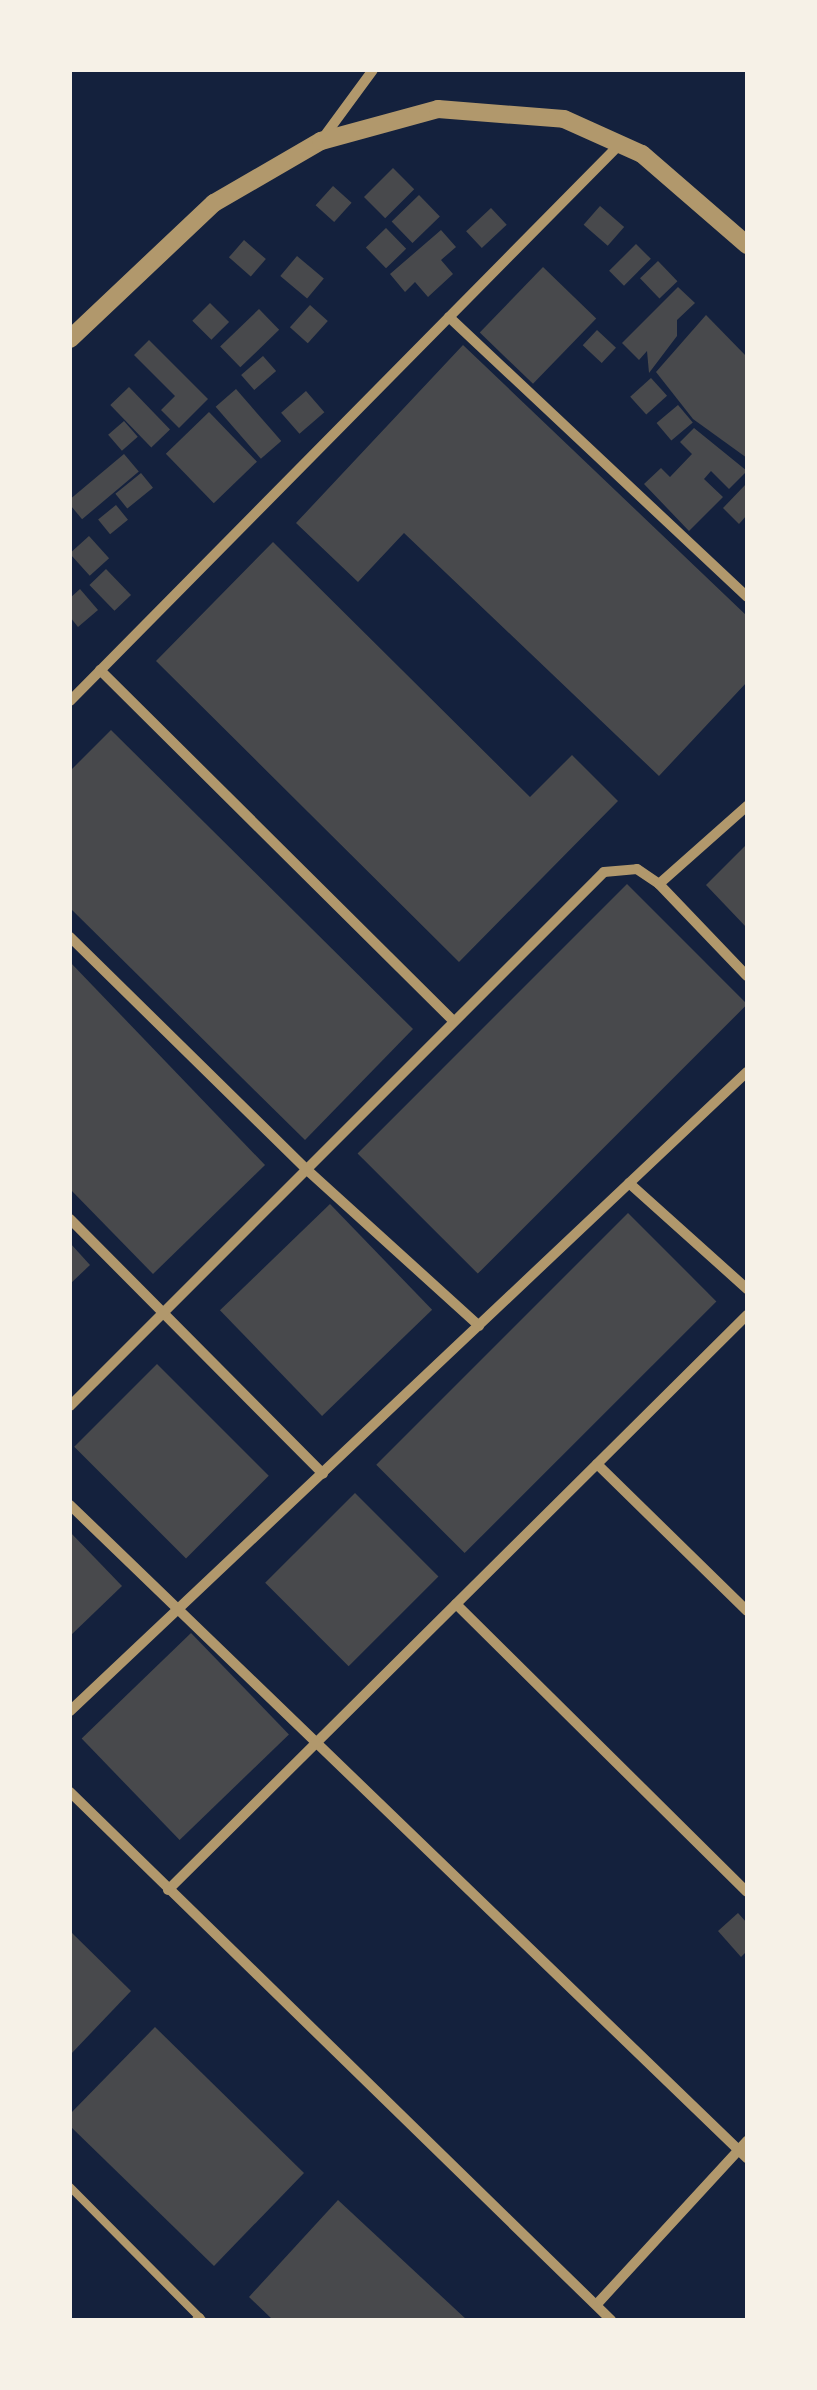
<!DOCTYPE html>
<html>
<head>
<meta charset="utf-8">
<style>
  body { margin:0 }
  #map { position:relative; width:817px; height:2390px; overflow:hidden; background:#14213d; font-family:"Fira Sans Condensed",sans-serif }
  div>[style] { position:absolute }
  .building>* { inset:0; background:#48494c; transform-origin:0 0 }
  .service>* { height:8px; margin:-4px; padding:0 4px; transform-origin:4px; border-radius:4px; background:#b1986c }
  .minor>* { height:10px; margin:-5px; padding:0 5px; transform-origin:5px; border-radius:5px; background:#b1986c }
  .tertiary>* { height:18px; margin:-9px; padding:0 9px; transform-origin:9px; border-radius:9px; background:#b1986c }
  span { translate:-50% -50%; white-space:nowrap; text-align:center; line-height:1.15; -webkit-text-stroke:9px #f6f1e7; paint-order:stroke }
  .frame { position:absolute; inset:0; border:72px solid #f6f1e7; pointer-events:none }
</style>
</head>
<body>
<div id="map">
  <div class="building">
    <div style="left:393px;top:168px;width:30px;height:41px;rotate:45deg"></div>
    <div style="left:333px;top:186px;width:25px;height:26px;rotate:42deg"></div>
    <div style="left:419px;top:195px;width:30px;height:38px;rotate:46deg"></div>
    <div style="left:600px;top:206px;width:32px;height:25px;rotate:41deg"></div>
    <div style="left:491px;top:208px;width:23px;height:34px;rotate:47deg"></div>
    <div style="left:386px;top:228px;width:29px;height:28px;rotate:46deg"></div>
    <div style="clip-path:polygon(441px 230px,456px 247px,441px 260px,453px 274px,428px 297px,415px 282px,405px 292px,390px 274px)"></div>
    <div style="left:244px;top:240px;width:29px;height:23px;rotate:41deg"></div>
    <div style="left:636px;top:244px;width:21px;height:38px;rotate:45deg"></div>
    <div style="left:297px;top:256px;width:35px;height:26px;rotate:40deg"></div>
    <div style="left:658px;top:261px;width:28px;height:25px;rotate:46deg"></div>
    <div style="left:543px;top:267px;width:74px;height:91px;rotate:44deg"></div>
    <div style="clip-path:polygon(678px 287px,695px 303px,677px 320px,677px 336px,649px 373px,647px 351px,639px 360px,622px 343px)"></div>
    <div style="left:210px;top:303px;width:27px;height:25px;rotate:45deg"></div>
    <div style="left:310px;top:305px;width:24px;height:30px;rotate:42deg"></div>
    <div style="left:259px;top:309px;width:29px;height:54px;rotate:46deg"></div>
    <div style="clip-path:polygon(706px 315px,747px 357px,747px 458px,693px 419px,656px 372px)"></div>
    <div style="left:597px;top:330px;width:26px;height:21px;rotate:43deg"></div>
    <div style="clip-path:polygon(149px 340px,208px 399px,179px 428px,161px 410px,175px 396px,134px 355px)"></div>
    <div style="clip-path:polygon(463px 345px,747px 616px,747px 682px,659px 776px,404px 533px,358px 582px,296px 523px)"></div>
    <div style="left:263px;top:356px;width:20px;height:29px;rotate:49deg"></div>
    <div style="left:651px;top:378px;width:24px;height:28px;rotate:48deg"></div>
    <div style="left:129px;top:387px;width:59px;height:26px;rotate:46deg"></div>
    <div style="left:236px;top:389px;width:69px;height:27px;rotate:49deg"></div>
    <div style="left:306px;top:391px;width:28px;height:33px;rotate:49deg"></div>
    <div style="left:678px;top:405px;width:23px;height:28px;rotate:50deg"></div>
    <div style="left:209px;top:412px;width:69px;height:60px;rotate:46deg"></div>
    <div style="left:124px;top:421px;width:21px;height:21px;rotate:49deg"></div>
    <div style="clip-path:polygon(694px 428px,747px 471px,729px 489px,711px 471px,704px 479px,723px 497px,689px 531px,644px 484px,661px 468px,670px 477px,692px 454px,680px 442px)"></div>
    <div style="left:124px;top:454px;width:23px;height:74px;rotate:50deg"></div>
    <div style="left:141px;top:473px;width:19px;height:33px;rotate:51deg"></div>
    <div style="clip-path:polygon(747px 483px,747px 515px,739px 524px,723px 508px)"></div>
    <div style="left:116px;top:505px;width:19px;height:23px;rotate:51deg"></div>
    <div style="left:89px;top:536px;width:30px;height:26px;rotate:48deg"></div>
    <div style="clip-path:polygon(273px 542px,530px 797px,572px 755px,618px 801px,459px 962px,156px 661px)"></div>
    <div style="left:106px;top:569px;width:36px;height:23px;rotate:46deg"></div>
    <div style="clip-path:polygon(80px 589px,98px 610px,78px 627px,70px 617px,70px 598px)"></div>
    <div style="clip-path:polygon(111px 730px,413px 1029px,305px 1140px,70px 908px,70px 771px)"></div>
    <div style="clip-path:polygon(747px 844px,747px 928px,706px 885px)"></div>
    <div style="left:627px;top:884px;width:170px;height:381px;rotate:45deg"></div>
    <div style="clip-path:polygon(70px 962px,265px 1165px,153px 1274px,70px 1189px)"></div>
    <div style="left:330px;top:1204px;width:147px;height:153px;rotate:46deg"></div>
    <div style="left:628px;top:1213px;width:125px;height:356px;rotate:45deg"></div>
    <div style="clip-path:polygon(70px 1243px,90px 1265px,70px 1284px)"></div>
    <div style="left:157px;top:1364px;width:158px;height:117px;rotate:45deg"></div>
    <div style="left:355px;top:1493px;width:118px;height:127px;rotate:45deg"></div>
    <div style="clip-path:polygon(70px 1532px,122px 1586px,70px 1636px)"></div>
    <div style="left:191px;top:1633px;width:141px;height:152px;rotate:46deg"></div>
    <div style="clip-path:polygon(738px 1913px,747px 1923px,747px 1951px,741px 1957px,718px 1931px)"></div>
    <div style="clip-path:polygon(70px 1931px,131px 1991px,70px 2055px)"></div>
    <div style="clip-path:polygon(155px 2027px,304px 2173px,214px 2266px,70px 2126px,70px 2114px)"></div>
    <div style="clip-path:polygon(338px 2200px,467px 2320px,273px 2320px,249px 2297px)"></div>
  </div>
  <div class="service">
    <div style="left:70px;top:2187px;width:187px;rotate:45.2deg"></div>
  </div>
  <div class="minor">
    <div style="left:323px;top:138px;width:84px;rotate:-53.7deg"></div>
    <div style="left:449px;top:317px;width:409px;rotate:43.2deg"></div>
    <div style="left:100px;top:670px;width:496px;rotate:44.8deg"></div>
    <div style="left:70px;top:701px;width:783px;rotate:-45.36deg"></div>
    <div style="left:659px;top:884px;width:118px;rotate:-41.6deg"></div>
    <div style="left:70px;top:937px;width:330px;rotate:44.5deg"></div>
    <div style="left:305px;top:1168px;width:235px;rotate:42.2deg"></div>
    <div style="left:629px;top:1183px;width:159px;rotate:41.9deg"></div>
    <div style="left:70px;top:1219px;width:359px;rotate:45.2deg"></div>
    <div style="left:70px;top:1406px;width:755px;rotate:-45deg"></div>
    <div style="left:604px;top:872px;width:33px;rotate:-5deg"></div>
    <div style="left:637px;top:869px;width:27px;rotate:34deg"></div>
    <div style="left:659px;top:884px;width:127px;rotate:46.3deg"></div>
    <div style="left:597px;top:1464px;width:210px;rotate:44.4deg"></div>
    <div style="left:70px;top:1505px;width:941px;rotate:43.97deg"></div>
    <div style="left:456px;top:1604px;width:409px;rotate:44.7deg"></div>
    <div style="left:70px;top:1711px;width:931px;rotate:-43.35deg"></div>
    <div style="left:70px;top:1792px;width:756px;rotate:44.3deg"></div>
    <div style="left:168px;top:1890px;width:816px;rotate:-44.8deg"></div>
    <div style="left:597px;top:2304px;width:222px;rotate:-47.4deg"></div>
    <div style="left:197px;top:2320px;width:3px;rotate:-45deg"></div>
  </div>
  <div class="tertiary">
    <div style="left:70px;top:339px;width:198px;rotate:-43.4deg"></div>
    <div style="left:214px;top:203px;width:124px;rotate:-30.1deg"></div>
    <div style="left:321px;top:141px;width:121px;rotate:-15.3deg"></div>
    <div style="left:438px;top:109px;width:126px;rotate:4.5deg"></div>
    <div style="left:564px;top:119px;width:85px;rotate:24.2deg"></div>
    <div style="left:642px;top:154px;width:139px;rotate:40.9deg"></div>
  </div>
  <div class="frame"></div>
</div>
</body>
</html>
